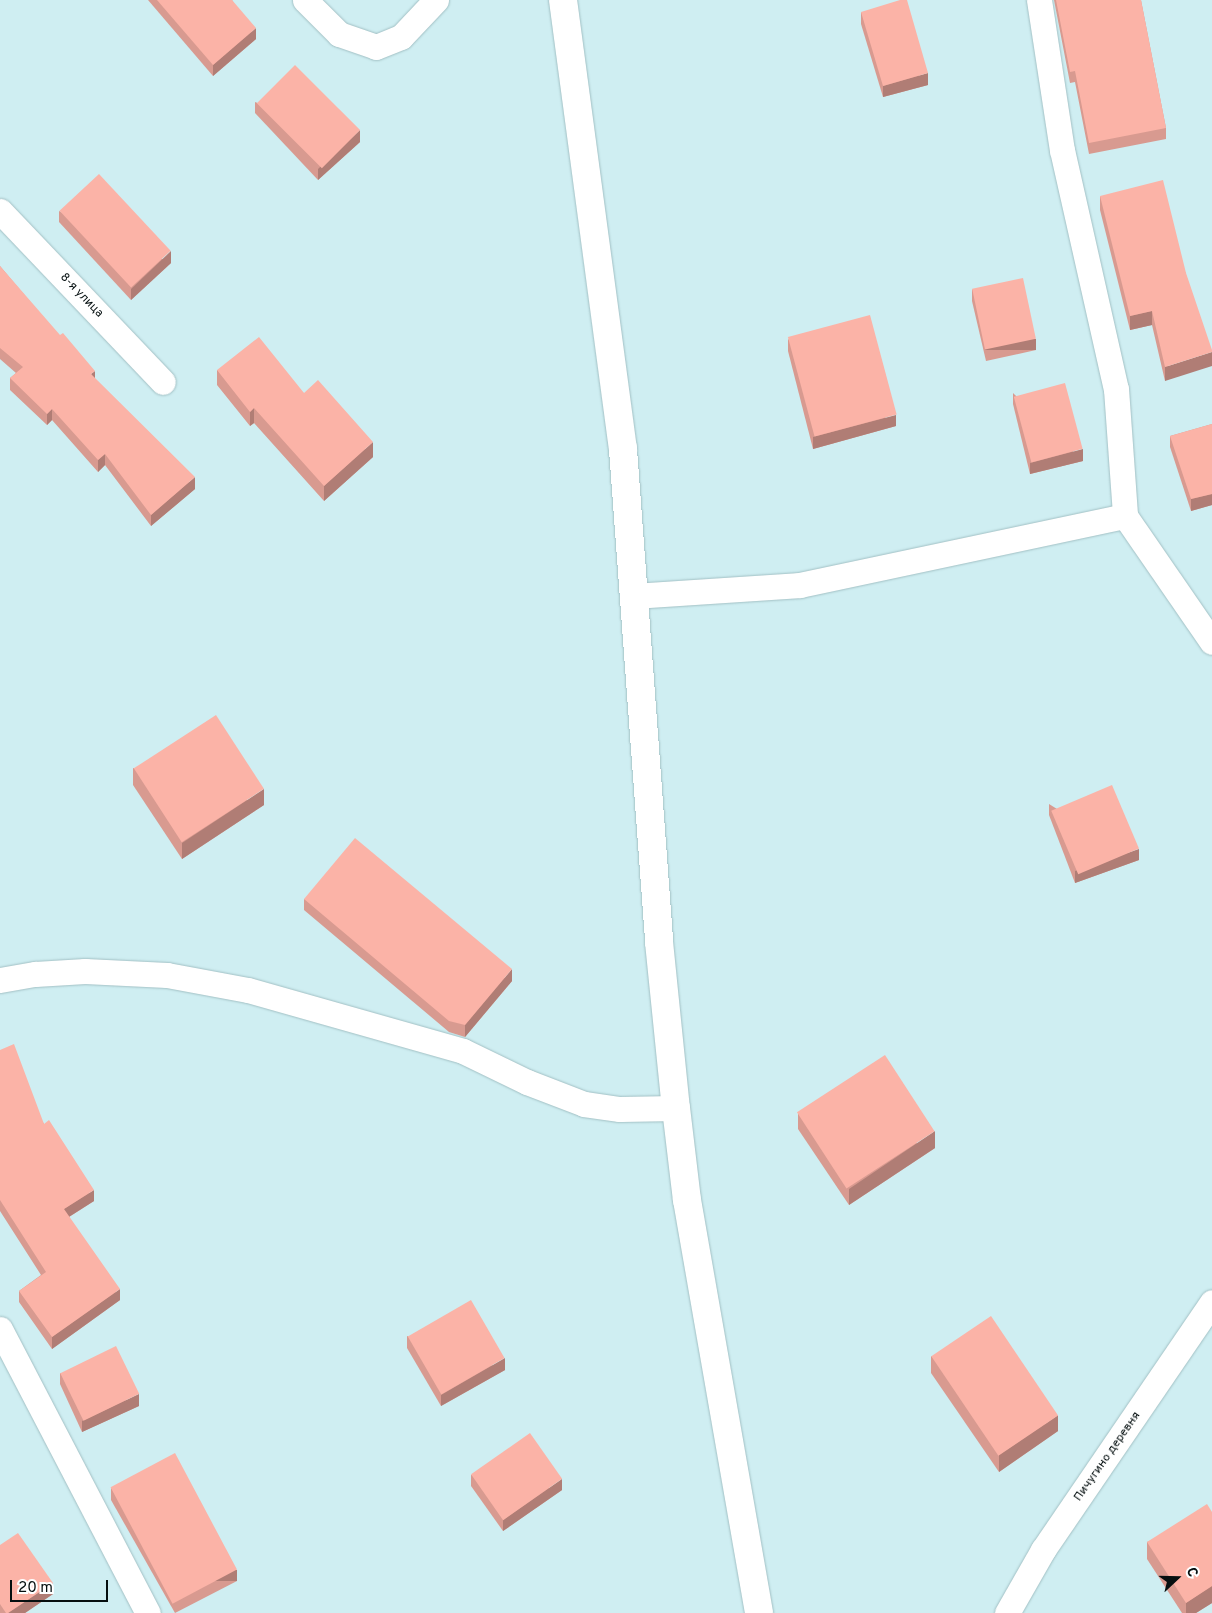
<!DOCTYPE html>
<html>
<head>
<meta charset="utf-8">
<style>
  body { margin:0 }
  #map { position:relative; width:1212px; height:1613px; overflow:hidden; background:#cfeef2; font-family:Overpass,sans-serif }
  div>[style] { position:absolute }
  .roads { filter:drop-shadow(0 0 1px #a2c0c4) drop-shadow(0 0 1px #a2c0c4) }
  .street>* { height:25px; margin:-12.5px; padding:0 12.5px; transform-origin:12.5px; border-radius:12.5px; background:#fff }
  .secondary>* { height:28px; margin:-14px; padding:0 14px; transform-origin:14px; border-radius:14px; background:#fff }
  .wall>* { inset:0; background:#d89a90 }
  .shaded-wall>* { inset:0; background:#b07d75; transform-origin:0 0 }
  .building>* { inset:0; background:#fbb3a7; transform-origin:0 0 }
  span { translate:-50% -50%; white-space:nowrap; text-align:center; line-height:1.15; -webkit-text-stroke:4.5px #fff; paint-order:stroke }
  .street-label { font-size:12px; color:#050f10 }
  .north { position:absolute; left:1152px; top:1553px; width:50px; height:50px; -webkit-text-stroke:4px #fff; paint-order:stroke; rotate:69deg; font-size:14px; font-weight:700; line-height:20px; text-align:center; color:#050f10 }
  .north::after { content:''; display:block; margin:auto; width:18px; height:22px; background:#050f10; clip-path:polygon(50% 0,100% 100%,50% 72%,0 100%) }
  .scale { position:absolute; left:10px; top:1580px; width:98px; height:22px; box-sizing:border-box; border:2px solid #050f10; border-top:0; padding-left:6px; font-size:15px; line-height:18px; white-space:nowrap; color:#050f10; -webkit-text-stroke:4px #fff; paint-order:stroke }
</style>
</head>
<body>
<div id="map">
  <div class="roads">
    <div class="street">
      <div style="left:305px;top:0;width:48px;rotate:45deg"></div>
      <div style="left:339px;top:34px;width:39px;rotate:19deg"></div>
      <div style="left:376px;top:47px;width:27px;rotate:-22deg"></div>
      <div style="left:401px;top:37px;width:51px;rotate:-46.6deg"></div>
      <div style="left:1039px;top:0;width:152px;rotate:81.3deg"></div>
      <div style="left:1062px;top:150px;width:245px;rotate:77.3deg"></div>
      <div style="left:1116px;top:389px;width:127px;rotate:85.9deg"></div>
      <div style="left:1125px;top:516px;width:153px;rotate:55.4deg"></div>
      <div style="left:0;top:211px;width:236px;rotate:46.4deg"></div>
      <div style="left:634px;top:596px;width:166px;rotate:-3.8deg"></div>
      <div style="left:800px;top:585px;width:332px;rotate:-12deg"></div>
      <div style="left:0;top:980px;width:36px;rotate:-10deg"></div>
      <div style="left:35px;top:974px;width:50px;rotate:-3.4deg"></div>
      <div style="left:85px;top:971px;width:82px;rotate:2.8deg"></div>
      <div style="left:167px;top:975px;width:82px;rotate:10.5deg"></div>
      <div style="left:248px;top:990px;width:223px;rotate:15.8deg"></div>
      <div style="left:463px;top:1051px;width:71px;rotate:25.8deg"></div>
      <div style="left:527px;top:1082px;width:61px;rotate:21.1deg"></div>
      <div style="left:584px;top:1104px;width:36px;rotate:8deg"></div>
      <div style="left:620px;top:1109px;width:56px;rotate:-1deg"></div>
      <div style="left:0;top:1329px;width:320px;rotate:62.5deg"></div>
      <div style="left:1007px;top:1613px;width:73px;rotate:-60.3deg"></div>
      <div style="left:1043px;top:1550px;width:300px;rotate:-55.7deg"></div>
    </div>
    <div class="secondary">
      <div style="left:563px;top:0;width:453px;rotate:82.4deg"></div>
      <div style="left:623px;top:449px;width:494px;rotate:85.8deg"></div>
      <div style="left:659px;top:942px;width:167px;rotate:84.2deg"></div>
      <div style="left:676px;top:1108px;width:93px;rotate:83.2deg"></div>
      <div style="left:687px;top:1200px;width:419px;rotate:80.1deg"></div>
    </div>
  </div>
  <div class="wall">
    <div style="clip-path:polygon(148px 0,232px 0,256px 39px,213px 76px)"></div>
    <div style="clip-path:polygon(1054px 0,1141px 0,1166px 128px,1166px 139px,1089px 154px,1075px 82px,1070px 83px)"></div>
    <div style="clip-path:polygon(861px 12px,928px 85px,883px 97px,861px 24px)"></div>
    <div style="clip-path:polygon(255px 102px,360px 142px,318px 180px,255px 113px)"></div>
    <div style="clip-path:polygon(1100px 196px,1186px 273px,1165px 381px,1152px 325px,1130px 330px,1100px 210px)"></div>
    <div style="clip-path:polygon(59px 211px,171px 263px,131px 300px,59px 222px)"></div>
    <div style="clip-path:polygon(0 266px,95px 379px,195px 489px,151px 526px,105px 465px,98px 472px,52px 420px,47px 425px,10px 390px,10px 378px,16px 373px,0 359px)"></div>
    <div style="clip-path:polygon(972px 289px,1036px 350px,986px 361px,972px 301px)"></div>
    <div style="clip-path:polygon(788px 339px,896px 426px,813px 449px,788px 351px)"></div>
    <div style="clip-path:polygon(217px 370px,304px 393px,373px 457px,324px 501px,254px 423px,250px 426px,217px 385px)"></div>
    <div style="clip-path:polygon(1013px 393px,1083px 461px,1030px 474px,1013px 404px)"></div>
    <div style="clip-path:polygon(1212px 424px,1212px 505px,1191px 511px,1170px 447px,1170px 436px)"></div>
    <div style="clip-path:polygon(133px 768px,264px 805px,182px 859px,133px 785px)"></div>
    <div style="clip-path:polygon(1049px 804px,1139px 860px,1075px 883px,1049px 815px)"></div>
    <div style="clip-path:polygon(304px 899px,512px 981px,465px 1037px,449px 1032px,304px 910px)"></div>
    <div style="clip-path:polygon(0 1050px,44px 1124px,94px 1201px,69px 1217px,120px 1300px,52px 1349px,19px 1302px,19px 1291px,41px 1275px,0 1211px)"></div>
    <div style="clip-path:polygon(798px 1113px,935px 1148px,849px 1205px,798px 1129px)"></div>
    <div style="clip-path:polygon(407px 1336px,505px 1370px,441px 1406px,407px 1348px)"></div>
    <div style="clip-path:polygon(931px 1356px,1058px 1431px,999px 1472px,931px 1373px)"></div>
    <div style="clip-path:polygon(60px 1373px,139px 1406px,82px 1432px,60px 1384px)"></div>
    <div style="clip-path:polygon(471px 1475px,562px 1490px,503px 1531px,471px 1486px)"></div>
    <div style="clip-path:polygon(111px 1488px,237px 1581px,175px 1613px,111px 1500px)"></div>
    <div style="clip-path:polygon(1212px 1512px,1212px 1603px,1196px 1613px,1182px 1613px,1147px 1559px,1147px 1542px)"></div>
    <div style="clip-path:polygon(0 1545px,53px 1594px,25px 1613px,0 1613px)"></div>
  </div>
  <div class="shaded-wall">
    <div style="clip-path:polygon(256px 28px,256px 39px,213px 76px,213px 65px)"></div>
    <div style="clip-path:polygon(928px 73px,928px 85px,883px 97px,883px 86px)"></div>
    <div style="clip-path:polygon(360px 130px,360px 142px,318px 180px,318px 169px)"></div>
    <div style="clip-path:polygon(171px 251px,171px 263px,131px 300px,131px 289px)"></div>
    <div style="clip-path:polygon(1152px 311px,1152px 325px,1130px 330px,1130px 316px)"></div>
    <div style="left:1036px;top:339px;width:11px;height:51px;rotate:90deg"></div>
    <div style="clip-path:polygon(1212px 352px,1212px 366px,1165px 381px,1165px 367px)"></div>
    <div style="clip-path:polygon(95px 371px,95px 382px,91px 374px)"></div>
    <div style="clip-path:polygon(254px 408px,254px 423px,250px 426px,250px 412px)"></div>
    <div style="clip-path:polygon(52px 409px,52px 420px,47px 425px,47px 414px)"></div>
    <div style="clip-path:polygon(896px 415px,896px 426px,813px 449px,813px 437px)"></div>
    <div style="clip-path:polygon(373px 442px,373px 457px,324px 501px,324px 486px)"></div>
    <div style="clip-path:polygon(1083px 449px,1083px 461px,1030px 474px,1030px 463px)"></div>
    <div style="clip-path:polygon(105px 454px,105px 465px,98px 472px,98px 460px)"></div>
    <div style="clip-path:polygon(195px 477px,195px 489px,151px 526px,151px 515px)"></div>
    <div style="clip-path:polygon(1212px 494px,1212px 505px,1191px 511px,1191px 499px)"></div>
    <div style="clip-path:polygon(264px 789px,264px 805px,182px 859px,182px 843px)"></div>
    <div style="clip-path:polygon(1139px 849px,1139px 860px,1075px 883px,1075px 871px)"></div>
    <div style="clip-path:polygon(512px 969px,512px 981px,465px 1037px,465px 1025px)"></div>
    <div style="clip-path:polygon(935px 1131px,935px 1148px,849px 1205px,849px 1189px)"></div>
    <div style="clip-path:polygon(94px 1190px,94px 1201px,64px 1220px,64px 1209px)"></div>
    <div style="clip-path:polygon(120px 1289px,120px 1300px,52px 1349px,52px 1337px)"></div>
    <div style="clip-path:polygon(505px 1358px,505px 1370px,441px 1406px,441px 1395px)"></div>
    <div style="clip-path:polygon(139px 1394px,139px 1406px,82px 1432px,82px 1421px)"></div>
    <div style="clip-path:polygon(1058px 1415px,1058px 1431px,999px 1472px,999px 1455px)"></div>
    <div style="clip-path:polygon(562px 1479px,562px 1490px,503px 1531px,503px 1520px)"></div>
    <div style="left:237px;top:1570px;width:11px;height:69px;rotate:90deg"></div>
    <div style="clip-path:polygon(53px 1583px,53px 1594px,25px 1613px,8px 1613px)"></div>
    <div style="clip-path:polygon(1212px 1586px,1212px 1603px,1196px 1613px,1186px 1613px,1186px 1603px)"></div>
  </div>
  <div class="building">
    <div style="clip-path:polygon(157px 0,232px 0,256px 28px,213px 65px)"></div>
    <div style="clip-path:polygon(900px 0,907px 0,928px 73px,883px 86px,861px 12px)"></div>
    <div style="clip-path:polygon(1056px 0,1141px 0,1166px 128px,1089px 143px,1075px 71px,1070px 72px)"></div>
    <div style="left:295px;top:65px;width:92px;height:54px;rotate:45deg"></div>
    <div style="left:99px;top:174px;width:105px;height:54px;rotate:47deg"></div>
    <div style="clip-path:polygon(1163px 180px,1186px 273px,1212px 350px,1212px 352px,1165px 367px,1152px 311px,1130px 316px,1100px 196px)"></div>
    <div style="clip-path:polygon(0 266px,60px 335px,63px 333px,95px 371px,91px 374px,195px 477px,151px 515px,105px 454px,98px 460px,52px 409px,47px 414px,10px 378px,23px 367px,0 348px)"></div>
    <div style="left:1023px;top:278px;width:62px;height:52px;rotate:78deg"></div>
    <div style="left:870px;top:315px;width:103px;height:85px;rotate:75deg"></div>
    <div style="clip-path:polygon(259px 337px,304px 393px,318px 380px,373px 442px,324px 486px,254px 408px,250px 412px,217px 370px)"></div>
    <div style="left:1065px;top:383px;width:68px;height:53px;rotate:75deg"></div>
    <div style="clip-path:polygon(1212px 424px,1212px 494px,1191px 499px,1170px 436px)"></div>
    <div style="left:216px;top:715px;width:88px;height:98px;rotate:57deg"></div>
    <div style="left:1112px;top:785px;width:69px;height:66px;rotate:67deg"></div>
    <div style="clip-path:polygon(355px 838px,512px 969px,465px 1025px,449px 1021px,304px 899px)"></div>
    <div style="clip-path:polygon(14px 1044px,44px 1124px,49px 1120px,94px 1190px,64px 1209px,120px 1289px,52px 1337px,19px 1291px,46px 1272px,0 1200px,0 1050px)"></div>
    <div style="left:885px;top:1055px;width:91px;height:105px;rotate:57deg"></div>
    <div style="left:471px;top:1300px;width:67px;height:73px;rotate:60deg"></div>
    <div style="left:991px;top:1316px;width:120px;height:72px;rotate:56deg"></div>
    <div style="left:116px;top:1346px;width:53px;height:62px;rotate:64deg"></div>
    <div style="left:530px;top:1433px;width:56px;height:72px;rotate:55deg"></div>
    <div style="left:175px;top:1453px;width:132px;height:73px;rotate:62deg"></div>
    <div style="clip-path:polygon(1207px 1504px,1212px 1512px,1212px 1586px,1186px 1603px,1147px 1542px)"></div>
    <div style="clip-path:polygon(18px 1533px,53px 1583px,8px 1613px,6px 1613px,0 1604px,0 1545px)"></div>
  </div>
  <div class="street-label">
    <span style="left:81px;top:296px;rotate:46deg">8-я улица</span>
    <span style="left:1108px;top:1457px;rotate:-55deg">Пичугино деревня</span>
  </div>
  <div class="north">С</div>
  <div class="scale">20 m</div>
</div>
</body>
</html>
